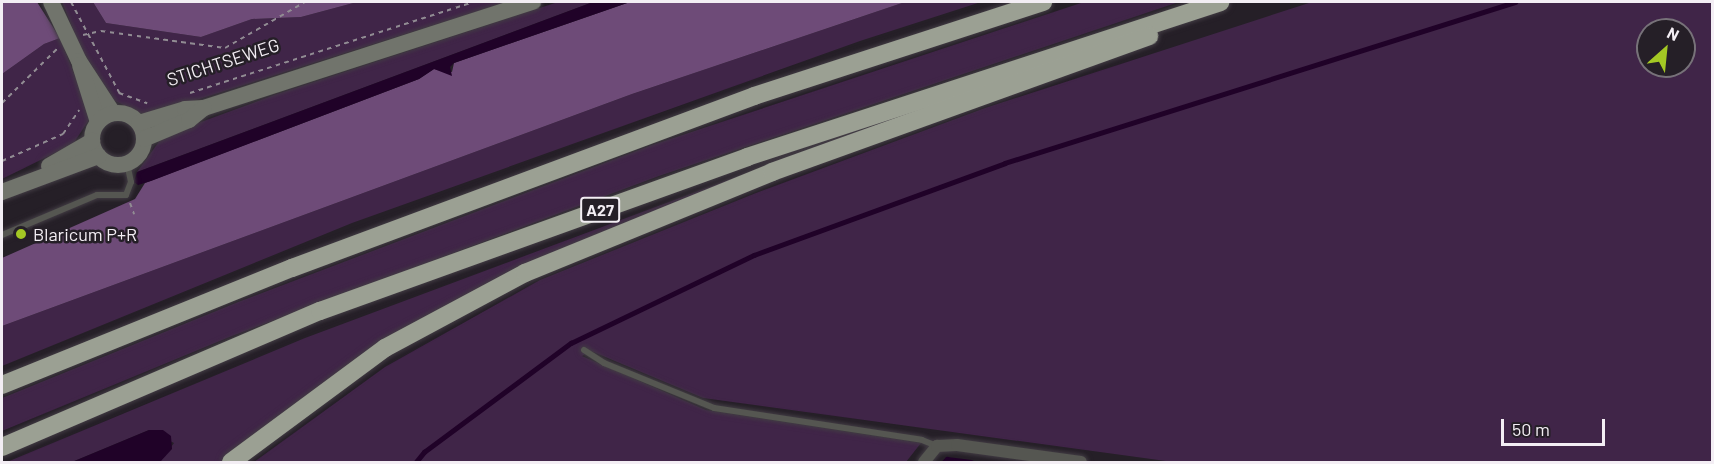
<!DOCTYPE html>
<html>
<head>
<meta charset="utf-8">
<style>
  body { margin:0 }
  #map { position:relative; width:1714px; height:464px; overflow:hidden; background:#251f27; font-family:Barlow,sans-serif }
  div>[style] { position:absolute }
  .green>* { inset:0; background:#402548 }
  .forest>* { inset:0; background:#6e4b78 }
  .water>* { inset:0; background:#200228 }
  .stream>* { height:4.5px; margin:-2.25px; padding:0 2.25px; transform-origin:2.25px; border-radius:2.25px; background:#200228 }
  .path>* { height:2px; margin-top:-1px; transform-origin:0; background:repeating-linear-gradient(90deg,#918c93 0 4.5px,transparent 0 9px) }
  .roads { filter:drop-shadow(0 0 2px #423c44) drop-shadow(0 0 2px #423c44) }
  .lane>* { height:6px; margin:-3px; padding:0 3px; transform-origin:3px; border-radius:3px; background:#555651 }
  .street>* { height:12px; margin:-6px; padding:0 6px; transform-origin:6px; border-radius:6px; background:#555651 }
  .secondary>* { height:16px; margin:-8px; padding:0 8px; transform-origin:8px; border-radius:8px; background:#71746c }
  .secondary>.ring { margin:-8px; padding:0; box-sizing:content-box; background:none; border:16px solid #71746c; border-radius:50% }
  .highway>* { height:18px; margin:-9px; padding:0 9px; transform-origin:9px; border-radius:9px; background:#9ba093 }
  .dots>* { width:16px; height:16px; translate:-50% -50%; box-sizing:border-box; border:3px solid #251f27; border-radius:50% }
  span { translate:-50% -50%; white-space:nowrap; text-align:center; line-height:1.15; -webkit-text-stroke:5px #251f27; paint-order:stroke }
  .shield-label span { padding:2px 4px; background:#251f27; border:2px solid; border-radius:4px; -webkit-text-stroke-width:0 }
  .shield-label { font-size:16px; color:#f3eef4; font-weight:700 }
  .street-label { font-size:18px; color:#f3eef4 }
  .poi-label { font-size:18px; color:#f3eef4 }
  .left { translate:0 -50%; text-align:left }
  .frame { position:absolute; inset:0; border:3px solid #f3eef4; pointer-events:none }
  .north { position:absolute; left:1636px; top:18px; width:60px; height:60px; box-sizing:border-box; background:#251f27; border:2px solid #777279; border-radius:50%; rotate:27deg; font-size:16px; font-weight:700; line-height:24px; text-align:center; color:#f3eef4 }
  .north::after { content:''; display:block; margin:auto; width:21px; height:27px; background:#a4c824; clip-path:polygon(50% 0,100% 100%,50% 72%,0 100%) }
  .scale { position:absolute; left:1501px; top:419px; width:104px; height:27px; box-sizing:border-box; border:3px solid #f3eef4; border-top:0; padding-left:8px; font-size:18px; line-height:21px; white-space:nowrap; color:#f3eef4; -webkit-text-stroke:4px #251f27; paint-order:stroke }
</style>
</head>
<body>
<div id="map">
  <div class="green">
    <div style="clip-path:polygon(62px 2px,93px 2px,106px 23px,201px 37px,252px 19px,301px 17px,357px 2px,507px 2px,155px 113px,140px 113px,115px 101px,81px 49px)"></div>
    <div style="clip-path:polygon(558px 2px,593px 2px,137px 172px,163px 136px,274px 95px)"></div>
    <div style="clip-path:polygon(905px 2px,981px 2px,860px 41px,352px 223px,2px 366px,2px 326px,632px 94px)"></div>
    <div style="clip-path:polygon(1084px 2px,1179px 2px,659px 176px,232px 336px,2px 431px,2px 398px,238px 302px,652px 145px)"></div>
    <div style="clip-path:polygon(evenodd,1312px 2px,1712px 2px,1712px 462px,1173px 462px,703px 398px,591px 351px,582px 356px,706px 410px,921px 443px,906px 462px,254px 462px,385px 367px,540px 280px,756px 193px,985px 108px,1312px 2px,1648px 30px,1684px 30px,1684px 66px,1648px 66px,1648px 30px)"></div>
    <div style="clip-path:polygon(60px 38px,91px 117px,73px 144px,2px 179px,2px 74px,44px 44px)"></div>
    <div style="clip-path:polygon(744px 174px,372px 352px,290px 407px,221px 462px,160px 462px,174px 443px,149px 430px,72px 462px,7px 462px,305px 338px)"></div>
  </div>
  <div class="forest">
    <div style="clip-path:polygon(2px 2px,37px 2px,60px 38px,44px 44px,2px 74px)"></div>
    <div style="clip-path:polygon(93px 2px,357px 2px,301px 17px,252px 19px,201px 37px,106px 23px)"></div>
    <div style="clip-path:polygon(630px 2px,905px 2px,632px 94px,2px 326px,2px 258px,135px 199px,145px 183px,419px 79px,434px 69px,452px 72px,454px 63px)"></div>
  </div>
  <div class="water">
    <div style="clip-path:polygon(593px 2px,630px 2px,454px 63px,450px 67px,452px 76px,434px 69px,419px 79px,151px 181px,138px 185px,134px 182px,137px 172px)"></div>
    <div style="clip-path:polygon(149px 430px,163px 430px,171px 436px,172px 449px,160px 462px,72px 462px)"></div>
  </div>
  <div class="stream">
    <div style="left:416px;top:462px;width:13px;rotate:-51deg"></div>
    <div style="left:424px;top:452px;width:183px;rotate:-36.6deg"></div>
    <div style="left:571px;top:343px;width:203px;rotate:-25.7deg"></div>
    <div style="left:754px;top:255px;width:267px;rotate:-20.1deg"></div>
    <div style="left:1005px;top:163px;width:535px;rotate:-17.52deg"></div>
    <div style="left:944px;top:462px;width:4px;rotate:-45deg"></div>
    <div style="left:947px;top:459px;width:24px;rotate:7deg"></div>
  </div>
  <div class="path">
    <div style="left:71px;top:2px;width:104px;rotate:62deg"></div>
    <div style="left:83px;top:35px;width:18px;rotate:-13deg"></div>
    <div style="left:101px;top:31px;width:125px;rotate:7.8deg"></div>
    <div style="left:225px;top:48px;width:92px;rotate:-29.9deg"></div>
    <div style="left:119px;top:93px;width:30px;rotate:20deg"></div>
    <div style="left:190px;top:93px;width:297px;rotate:-17.8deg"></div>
    <div style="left:2px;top:103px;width:77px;rotate:-44.5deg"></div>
    <div style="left:2px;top:161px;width:67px;rotate:-23.9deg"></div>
    <div style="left:63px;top:134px;width:29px;rotate:-56deg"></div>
    <div style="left:130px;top:203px;width:12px;rotate:70deg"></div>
  </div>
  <div class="roads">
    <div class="lane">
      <div style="left:2px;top:235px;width:103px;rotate:-22.8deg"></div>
      <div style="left:97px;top:195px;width:29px"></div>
      <div style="left:126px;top:195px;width:14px;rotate:-69deg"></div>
      <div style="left:131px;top:182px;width:19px;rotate:-102deg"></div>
      <div style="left:584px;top:350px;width:24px;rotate:33deg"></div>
      <div style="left:604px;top:363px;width:119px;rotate:22.2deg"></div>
      <div style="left:714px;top:408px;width:210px;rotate:8.7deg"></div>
      <div style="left:922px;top:440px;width:16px;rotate:22deg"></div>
    </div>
    <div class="street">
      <div style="left:924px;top:462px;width:21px;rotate:-51deg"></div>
      <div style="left:937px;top:446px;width:20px;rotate:-3deg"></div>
      <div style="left:957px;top:445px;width:125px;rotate:7.8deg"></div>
    </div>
    <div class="secondary">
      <div style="left:51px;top:2px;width:65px;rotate:64.6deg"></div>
      <div style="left:79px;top:61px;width:62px;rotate:56.8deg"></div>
      <div style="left:80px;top:65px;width:60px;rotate:72.5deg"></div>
      <div class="ring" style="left:92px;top:113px;width:36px;height:36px"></div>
      <div style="left:139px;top:123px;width:48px;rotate:-16.9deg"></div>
      <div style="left:185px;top:109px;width:19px;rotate:-3deg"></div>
      <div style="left:204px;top:108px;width:346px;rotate:-17.9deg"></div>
      <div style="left:144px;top:139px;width:49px;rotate:-22.9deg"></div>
      <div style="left:189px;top:120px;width:19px;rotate:-39deg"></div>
      <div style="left:49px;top:166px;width:50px;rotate:-30.2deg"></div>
      <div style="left:2px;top:192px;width:103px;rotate:-20.4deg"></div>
    </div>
    <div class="highway">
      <div style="left:2px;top:385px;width:313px;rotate:-22deg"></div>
      <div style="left:292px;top:268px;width:493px;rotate:-20.4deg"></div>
      <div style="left:754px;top:96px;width:304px;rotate:-18deg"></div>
      <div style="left:2px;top:447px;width:346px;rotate:-23.2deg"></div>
      <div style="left:320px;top:311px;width:454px;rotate:-19.8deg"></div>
      <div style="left:747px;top:157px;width:498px;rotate:-18.1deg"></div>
      <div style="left:231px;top:462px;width:192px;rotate:-36.5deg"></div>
      <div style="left:385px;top:348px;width:159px;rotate:-28.2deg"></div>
      <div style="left:525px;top:273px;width:267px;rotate:-22.2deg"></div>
      <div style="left:772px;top:172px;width:401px;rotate:-19.8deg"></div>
    </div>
  </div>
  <div class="dots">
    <div style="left:21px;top:234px;background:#a4c824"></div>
  </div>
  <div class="shield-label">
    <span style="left:600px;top:210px">A27</span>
  </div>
  <div class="street-label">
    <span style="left:223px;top:62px;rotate:-18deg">STICHTSEWEG</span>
  </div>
  <div class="poi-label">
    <span class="left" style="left:33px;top:234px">Blaricum P+R</span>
  </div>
  <div class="frame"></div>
  <div class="north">N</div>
  <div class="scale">50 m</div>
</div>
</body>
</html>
